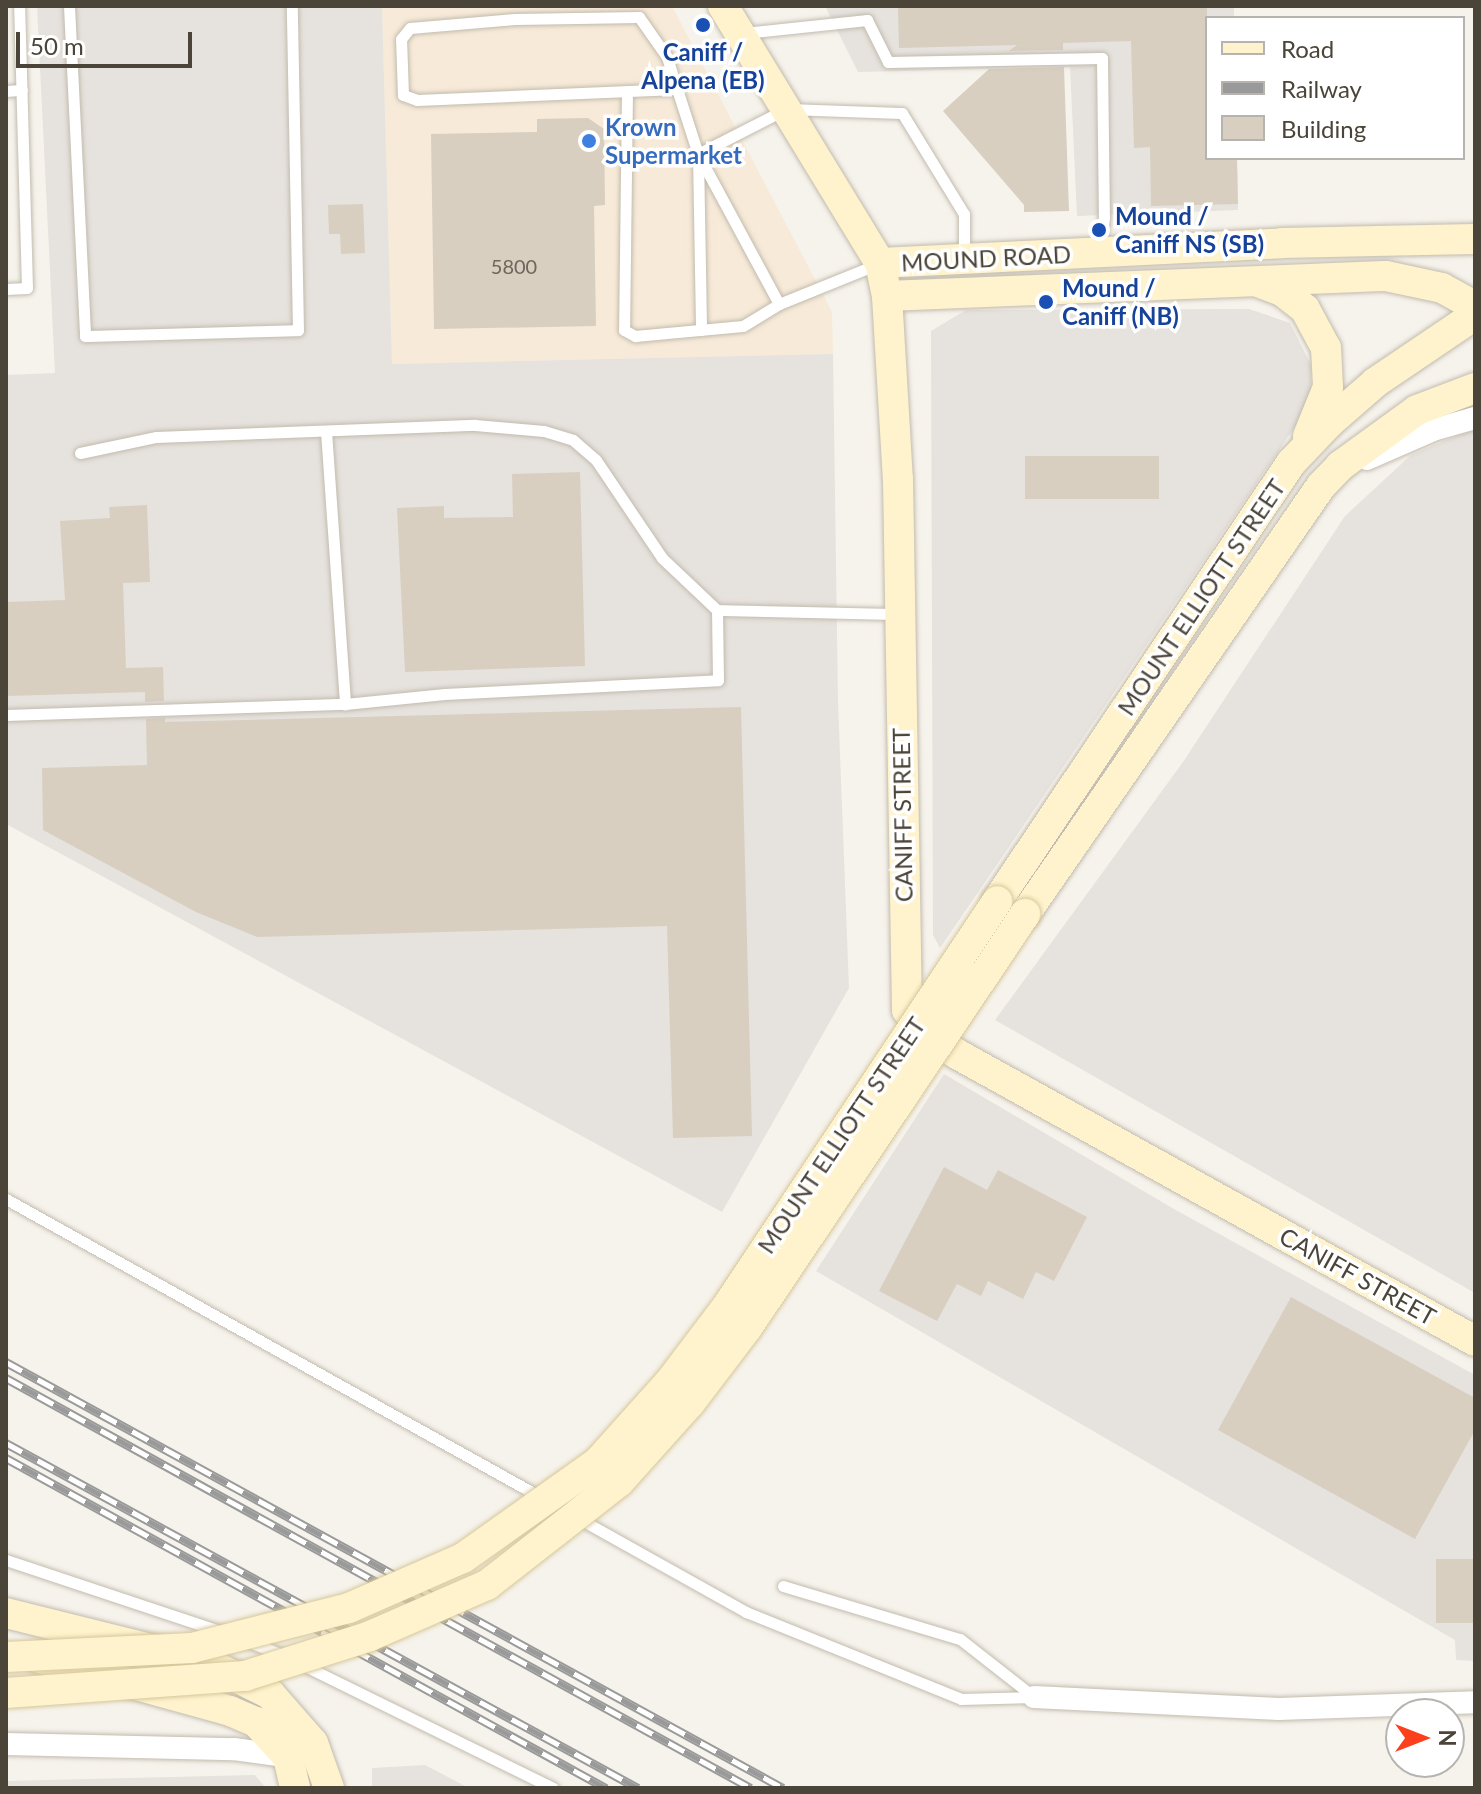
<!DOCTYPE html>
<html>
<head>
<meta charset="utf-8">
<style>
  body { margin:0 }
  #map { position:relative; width:1481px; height:1794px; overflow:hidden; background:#f6f3ec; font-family:Lato,sans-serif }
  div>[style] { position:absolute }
  .commercial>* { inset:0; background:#f7ead8 }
  .industrial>* { inset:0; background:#e6e2dd }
  .building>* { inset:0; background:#d8cfc1; transform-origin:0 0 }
  .roads { filter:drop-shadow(0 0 2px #c2bbae) drop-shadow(0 0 2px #c2bbae) }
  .lane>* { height:11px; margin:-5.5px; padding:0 5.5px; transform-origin:5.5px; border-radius:5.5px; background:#fff }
  .street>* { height:22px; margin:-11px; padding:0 11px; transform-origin:11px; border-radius:11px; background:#fff }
  .secondary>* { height:30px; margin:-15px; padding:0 15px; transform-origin:15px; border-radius:15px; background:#fff3cd }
  .rail>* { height:9px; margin-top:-4.5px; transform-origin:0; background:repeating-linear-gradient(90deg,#fff 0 18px,#9a9a9a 0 36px); box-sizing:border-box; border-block:2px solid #9a9a9a }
  .bridges { filter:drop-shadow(0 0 2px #d6c79b) drop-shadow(0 0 2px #d6c79b) }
  .secondary-bridge>* { height:30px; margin:-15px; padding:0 15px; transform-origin:15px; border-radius:15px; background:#fff3cd }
  .dots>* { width:22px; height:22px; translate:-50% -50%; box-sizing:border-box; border:4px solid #fff; border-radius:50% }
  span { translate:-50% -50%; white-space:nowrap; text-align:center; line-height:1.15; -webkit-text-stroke:7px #fff; paint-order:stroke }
  .number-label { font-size:20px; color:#6e675b }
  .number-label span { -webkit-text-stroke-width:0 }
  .transit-label { font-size:24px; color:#164399; font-weight:700 }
  .left { translate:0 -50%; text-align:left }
  .shop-label { font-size:24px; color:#366cbe; font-weight:700 }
  .street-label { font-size:24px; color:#4b4439 }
  .frame { position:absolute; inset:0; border:8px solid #4b4439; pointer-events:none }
  .legend { position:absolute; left:1205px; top:16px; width:260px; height:144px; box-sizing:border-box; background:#fff; border:2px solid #b7b4b0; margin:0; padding:10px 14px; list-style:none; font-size:24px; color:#4b4439 }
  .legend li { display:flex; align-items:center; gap:16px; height:40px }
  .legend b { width:40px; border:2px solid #b7b4b0 }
  .north { position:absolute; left:1385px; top:1698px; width:80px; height:80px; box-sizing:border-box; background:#fff; border:2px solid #b7b4b0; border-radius:50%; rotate:90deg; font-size:22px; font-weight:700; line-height:32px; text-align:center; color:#4b4439 }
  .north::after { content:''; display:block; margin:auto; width:28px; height:36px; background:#fc3f1d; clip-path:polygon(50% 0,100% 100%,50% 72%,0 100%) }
  .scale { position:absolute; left:16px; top:32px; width:176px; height:36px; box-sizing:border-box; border:4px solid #4b4439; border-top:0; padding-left:10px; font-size:24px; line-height:28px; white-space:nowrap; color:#4b4439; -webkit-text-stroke:6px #fff; paint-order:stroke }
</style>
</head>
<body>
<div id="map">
  <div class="commercial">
    <div style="clip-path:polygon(382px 6px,672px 6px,832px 312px,833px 354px,392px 364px)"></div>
  </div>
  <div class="industrial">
    <div style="clip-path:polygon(37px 6px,382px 6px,392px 364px,833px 354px,838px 702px,849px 988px,722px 1212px,6px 824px,6px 375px,55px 373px)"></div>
    <div style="clip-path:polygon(825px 6px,1234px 6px,1234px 18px,1207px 18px,1207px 158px,1237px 158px,1238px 210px,1077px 216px,1070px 67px,858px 72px)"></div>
    <div style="clip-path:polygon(1249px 309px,1290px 323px,1311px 365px,1311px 391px,1298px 422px,940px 948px,933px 935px,931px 331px,966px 310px)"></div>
    <div style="clip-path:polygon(1475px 428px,1475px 1293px,995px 1020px,1183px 762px,1345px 516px,1411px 455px)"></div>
    <div style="clip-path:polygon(944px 1074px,1174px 1209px,1475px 1375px,1475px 1661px,1456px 1660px,1455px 1640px,816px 1271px)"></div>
    <div style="clip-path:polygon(425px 1765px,469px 1788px,372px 1788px,372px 1768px)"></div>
    <div style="clip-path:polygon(255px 1775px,266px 1788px,6px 1788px,6px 1781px)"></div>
  </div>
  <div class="building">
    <div style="clip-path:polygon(898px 6px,1207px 6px,1207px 158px,1237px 158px,1238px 204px,1151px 206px,1150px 147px,1134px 148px,1131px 41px,1063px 43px,1063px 50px,1009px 51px,1017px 45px,899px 48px)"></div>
    <div style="clip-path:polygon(1064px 67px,1069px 211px,1024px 212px,1024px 205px,943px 111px,989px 69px)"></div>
    <div style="clip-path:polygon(588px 118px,604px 129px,605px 205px,594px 206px,596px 326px,434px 329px,431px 134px,537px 132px,537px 119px)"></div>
    <div style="clip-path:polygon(363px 204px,365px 253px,341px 254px,340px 234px,329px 234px,328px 205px)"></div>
    <div style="left:1159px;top:456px;width:43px;height:134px;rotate:90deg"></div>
    <div style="clip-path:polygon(580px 472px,585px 666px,405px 672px,397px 508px,444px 506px,444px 518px,513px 517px,512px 474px)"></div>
    <div style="clip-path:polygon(147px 505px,150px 582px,123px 583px,126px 668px,163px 667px,164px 701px,145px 702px,145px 692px,6px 696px,6px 602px,65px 600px,60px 521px,110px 518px,109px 507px)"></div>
    <div style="clip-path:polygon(741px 707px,752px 1136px,673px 1138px,667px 926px,257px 937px,196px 912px,43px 830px,42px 768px,147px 765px,146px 719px,165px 718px,165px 722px)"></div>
    <div style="clip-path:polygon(944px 1167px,987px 1190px,998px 1170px,1087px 1217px,1054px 1281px,1036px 1272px,1023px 1299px,988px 1281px,981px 1296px,957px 1284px,937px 1321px,879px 1291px)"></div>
    <div style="clip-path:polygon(1291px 1297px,1475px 1398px,1475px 1430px,1415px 1539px,1218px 1430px)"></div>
    <div style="left:1475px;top:1559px;width:64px;height:39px;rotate:90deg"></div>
  </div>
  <div class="roads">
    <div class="lane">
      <div style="left:69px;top:6px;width:330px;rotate:87.2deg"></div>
      <div style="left:85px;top:336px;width:213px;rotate:-1.6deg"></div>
      <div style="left:298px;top:330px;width:324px;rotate:-91.1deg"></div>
      <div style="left:744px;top:33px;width:124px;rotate:-6deg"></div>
      <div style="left:867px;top:20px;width:47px;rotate:63.4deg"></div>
      <div style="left:888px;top:62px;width:214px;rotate:-1.1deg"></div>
      <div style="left:1102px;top:58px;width:159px;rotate:89.3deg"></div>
      <div style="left:1104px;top:217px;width:34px;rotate:97deg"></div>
      <div style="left:677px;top:89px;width:260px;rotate:177.6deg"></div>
      <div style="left:417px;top:100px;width:15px;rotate:-160deg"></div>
      <div style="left:403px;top:95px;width:56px;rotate:-92deg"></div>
      <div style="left:401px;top:39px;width:14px;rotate:-51deg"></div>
      <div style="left:410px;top:28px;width:105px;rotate:-4.9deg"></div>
      <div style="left:515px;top:19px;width:124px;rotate:-0.9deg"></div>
      <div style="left:639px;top:17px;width:49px;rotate:55deg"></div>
      <div style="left:667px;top:57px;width:34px;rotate:73deg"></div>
      <div style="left:677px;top:89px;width:68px;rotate:72.1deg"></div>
      <div style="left:698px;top:154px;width:176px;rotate:89deg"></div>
      <div style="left:6px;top:91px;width:16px;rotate:-4deg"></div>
      <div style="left:627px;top:91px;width:239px;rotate:90.7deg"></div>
      <div style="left:624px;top:330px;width:13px;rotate:29deg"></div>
      <div style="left:635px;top:336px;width:108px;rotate:-5.3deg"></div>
      <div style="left:743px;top:326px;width:42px;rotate:-31.4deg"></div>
      <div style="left:878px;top:264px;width:107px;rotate:158deg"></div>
      <div style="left:779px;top:304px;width:170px;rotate:-118.4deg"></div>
      <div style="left:698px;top:154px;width:99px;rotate:-27.1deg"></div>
      <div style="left:786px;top:109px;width:116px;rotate:2deg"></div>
      <div style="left:902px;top:113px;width:119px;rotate:58.5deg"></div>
      <div style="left:964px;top:214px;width:45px;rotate:90deg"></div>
      <div style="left:6px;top:289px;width:21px;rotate:-3deg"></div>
      <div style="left:27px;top:288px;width:282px;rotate:-91.6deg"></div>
      <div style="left:326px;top:431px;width:274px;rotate:86deg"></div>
      <div style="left:80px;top:453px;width:78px;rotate:-11.9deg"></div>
      <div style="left:156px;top:437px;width:319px;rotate:-2.2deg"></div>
      <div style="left:475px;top:425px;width:69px;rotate:5deg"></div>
      <div style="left:544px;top:431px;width:30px;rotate:17deg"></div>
      <div style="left:573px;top:440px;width:30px;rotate:41deg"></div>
      <div style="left:596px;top:460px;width:118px;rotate:56deg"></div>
      <div style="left:662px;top:558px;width:76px;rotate:43.4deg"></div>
      <div style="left:6px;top:715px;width:339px;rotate:-1.9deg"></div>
      <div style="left:345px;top:704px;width:100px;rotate:-5.7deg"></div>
      <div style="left:445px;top:694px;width:273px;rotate:-2.9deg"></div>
      <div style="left:718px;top:680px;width:70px;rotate:-90.8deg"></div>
      <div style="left:717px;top:610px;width:182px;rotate:1.3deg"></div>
      <div style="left:6px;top:1199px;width:616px;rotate:29.14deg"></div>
      <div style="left:576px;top:1517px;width:195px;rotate:29.2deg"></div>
      <div style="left:746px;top:1612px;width:232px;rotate:22deg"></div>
      <div style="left:961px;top:1699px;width:73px;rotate:-1.6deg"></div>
      <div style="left:6px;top:1560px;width:228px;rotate:18.4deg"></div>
      <div style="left:783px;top:1586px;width:185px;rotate:16.7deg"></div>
      <div style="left:960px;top:1639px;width:94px;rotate:38.1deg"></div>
      <div style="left:249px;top:1642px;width:39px;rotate:21deg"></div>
      <div style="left:301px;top:1664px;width:281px;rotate:26.2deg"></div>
    </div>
    <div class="street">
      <div style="left:1367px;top:459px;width:72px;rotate:-23.7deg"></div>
      <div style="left:1433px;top:430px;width:44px;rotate:-15.9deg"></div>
      <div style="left:1034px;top:1697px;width:245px;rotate:2.8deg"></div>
      <div style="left:1279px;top:1709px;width:196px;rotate:-2deg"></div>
      <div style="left:6px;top:1744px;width:228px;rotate:1.3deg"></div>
      <div style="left:234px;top:1749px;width:59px;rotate:7.9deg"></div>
    </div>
    <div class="secondary">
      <div style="left:723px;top:6px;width:301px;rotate:58.6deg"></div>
      <div style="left:880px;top:263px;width:34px;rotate:78deg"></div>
      <div style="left:887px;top:296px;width:183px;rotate:86.6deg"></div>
      <div style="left:898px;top:479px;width:531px;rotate:89.03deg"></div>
      <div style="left:907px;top:1010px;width:43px;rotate:45.9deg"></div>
      <div style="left:937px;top:1041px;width:24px;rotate:33deg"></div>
      <div style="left:957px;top:1054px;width:592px;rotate:28.99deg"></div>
      <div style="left:880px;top:263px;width:402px;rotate:-2.8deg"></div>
      <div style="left:1282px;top:243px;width:193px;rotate:-1.2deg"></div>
      <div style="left:1258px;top:282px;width:26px;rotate:21deg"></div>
      <div style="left:1282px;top:291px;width:29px;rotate:38deg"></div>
      <div style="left:1305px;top:309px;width:44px;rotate:61.7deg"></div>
      <div style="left:1326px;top:348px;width:39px;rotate:87deg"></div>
      <div style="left:1328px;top:387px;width:53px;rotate:112.2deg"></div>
      <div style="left:887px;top:296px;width:499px;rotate:-2.3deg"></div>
      <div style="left:1386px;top:276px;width:57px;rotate:12.1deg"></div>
      <div style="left:1442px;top:288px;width:38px;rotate:29deg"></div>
      <div style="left:997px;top:901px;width:528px;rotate:-56.13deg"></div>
      <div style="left:1291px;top:463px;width:55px;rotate:-46.5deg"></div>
      <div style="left:1329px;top:423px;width:62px;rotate:-41.1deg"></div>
      <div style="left:1376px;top:382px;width:120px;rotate:-34.1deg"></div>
      <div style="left:1025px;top:914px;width:520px;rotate:-55.33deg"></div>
      <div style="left:1321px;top:486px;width:28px;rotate:-46deg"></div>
      <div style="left:1340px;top:466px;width:95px;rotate:-36deg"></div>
      <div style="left:1417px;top:410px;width:62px;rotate:-20.8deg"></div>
      <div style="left:6px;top:1613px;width:210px;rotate:14deg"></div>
      <div style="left:210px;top:1664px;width:67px;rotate:26.6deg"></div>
      <div style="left:270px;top:1694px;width:65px;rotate:48.7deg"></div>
      <div style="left:313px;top:1743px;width:48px;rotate:70.4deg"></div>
      <div style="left:39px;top:1658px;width:198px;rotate:15.5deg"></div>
      <div style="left:230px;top:1711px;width:28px;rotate:23deg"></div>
      <div style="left:256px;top:1722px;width:47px;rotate:47.6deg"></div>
      <div style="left:288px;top:1757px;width:32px;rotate:77deg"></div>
    </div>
  </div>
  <div class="rail">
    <div style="left:6px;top:1362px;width:886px;rotate:28.73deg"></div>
    <div style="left:6px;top:1378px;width:850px;rotate:28.83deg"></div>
    <div style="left:6px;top:1443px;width:720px;rotate:28.63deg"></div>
    <div style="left:6px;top:1458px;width:685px;rotate:28.81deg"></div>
  </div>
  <div class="bridges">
    <div class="secondary-bridge">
      <div style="left:6px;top:1657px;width:186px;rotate:-2.8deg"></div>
      <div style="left:192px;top:1648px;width:162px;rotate:-14.3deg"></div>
      <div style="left:349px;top:1608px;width:124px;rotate:-23.7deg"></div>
      <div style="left:463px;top:1558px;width:166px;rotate:-35.4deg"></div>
      <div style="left:598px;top:1462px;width:106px;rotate:-48.1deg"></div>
      <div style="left:669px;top:1383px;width:94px;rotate:-52.8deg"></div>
      <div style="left:726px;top:1308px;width:489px;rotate:-56.3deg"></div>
      <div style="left:6px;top:1693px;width:240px;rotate:-4.1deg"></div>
      <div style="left:245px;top:1676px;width:131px;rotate:-17.7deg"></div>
      <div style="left:370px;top:1636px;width:128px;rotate:-23.6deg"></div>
      <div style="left:487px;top:1585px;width:167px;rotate:-38deg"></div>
      <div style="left:619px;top:1482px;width:106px;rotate:-48.1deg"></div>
      <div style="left:690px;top:1403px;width:94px;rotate:-52.8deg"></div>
      <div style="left:747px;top:1328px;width:499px;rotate:-56.1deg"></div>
    </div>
  </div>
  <div class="dots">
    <div style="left:703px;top:25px;background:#1a4fb4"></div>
    <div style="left:589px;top:141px;background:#3f7fe0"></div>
    <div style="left:1099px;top:230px;background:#1a4fb4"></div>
    <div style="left:1046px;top:302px;background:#1a4fb4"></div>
  </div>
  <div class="number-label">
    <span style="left:514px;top:266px">5800</span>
  </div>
  <div class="transit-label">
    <span style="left:703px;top:66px">Caniff /<br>Alpena (EB)</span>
    <span class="left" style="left:1115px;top:230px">Mound /<br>Caniff NS (SB)</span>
    <span class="left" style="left:1062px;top:302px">Mound /<br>Caniff (NB)</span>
  </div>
  <div class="shop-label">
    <span class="left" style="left:605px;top:141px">Krown<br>Supermarket</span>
  </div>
  <div class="street-label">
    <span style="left:986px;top:258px;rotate:-3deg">MOUND ROAD</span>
    <span style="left:1201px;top:597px;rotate:-56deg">MOUNT ELLIOTT STREET</span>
    <span style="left:902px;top:815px;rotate:-91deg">CANIFF STREET</span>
    <span style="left:841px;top:1135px;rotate:-56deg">MOUNT ELLIOTT STREET</span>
    <span style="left:1358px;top:1276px;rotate:29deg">CANIFF STREET</span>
  </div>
  <div class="frame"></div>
  <ul class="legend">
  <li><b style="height:10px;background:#fff3cd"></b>Road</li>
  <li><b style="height:10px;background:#9a9a9a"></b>Railway</li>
  <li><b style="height:22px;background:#d8cfc1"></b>Building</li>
  </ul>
  <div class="north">N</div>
  <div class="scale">50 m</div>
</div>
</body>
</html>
